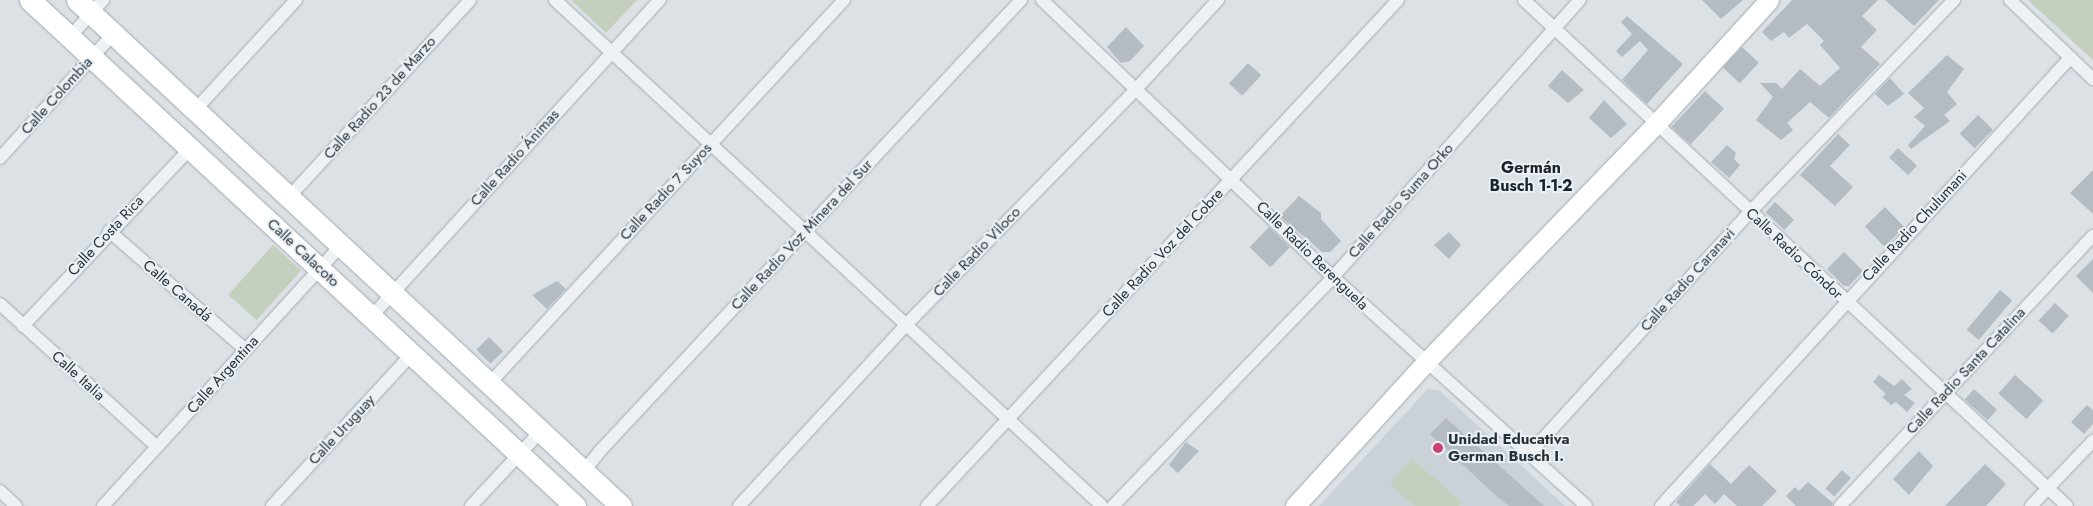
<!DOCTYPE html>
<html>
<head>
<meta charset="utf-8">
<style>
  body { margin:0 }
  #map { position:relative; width:2093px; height:506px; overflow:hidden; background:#dce1e6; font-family:Jost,sans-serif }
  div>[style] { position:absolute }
  .built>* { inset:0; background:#cad1d7 }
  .green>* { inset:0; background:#c5cfbd; transform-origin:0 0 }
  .building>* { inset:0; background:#b3bcc2; transform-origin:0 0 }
  .roads { filter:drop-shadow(0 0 1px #a2a9af) drop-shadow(0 0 1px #a2a9af) }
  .street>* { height:12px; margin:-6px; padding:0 6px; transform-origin:6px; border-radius:6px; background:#eef1f4 }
  .secondary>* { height:19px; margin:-9.5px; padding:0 9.5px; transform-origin:9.5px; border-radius:9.5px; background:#fff }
  .primary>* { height:21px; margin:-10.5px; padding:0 10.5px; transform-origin:10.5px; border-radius:10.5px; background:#fff }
  .dots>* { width:14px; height:14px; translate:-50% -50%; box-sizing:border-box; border:2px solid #ebf0f4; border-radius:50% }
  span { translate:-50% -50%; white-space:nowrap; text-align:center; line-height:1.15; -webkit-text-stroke:4px #ebf0f4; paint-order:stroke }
  .street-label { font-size:15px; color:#26323b }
  .poi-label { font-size:15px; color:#26323b; font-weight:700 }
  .left { translate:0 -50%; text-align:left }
  .neighbourhood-label { font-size:16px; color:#19232c; font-weight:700 }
</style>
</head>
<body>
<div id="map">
  <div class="built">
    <div style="clip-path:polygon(1428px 389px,1439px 390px,1565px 506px,1319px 506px)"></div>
  </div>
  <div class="green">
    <div style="clip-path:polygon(571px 0,637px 0,606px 33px)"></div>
    <div style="clip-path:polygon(2028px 0,2093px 0,2093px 60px)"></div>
    <div style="left:273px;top:245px;width:38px;height:67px;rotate:42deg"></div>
    <div style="clip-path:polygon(1412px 459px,1462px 502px,1458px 506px,1415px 506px,1390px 484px)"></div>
  </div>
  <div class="building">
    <div style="clip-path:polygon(1702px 0,1743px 0,1721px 19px)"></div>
    <div style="clip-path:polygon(1792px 0,1878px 0,1862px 16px,1877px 30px,1861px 47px,1880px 64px,1829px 118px,1810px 102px,1787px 123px,1793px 130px,1781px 140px,1756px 120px,1773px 97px,1760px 83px,1776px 83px,1782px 89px,1800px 69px,1820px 86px,1840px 68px,1820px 45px,1824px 41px,1807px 24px,1789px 38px,1784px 32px,1771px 41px,1762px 32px)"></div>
    <div style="clip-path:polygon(1885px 0,1939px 0,1914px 26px)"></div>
    <div style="clip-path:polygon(1627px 16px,1683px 64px,1647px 104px,1622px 80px,1648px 50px,1640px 41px,1622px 57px,1616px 51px,1632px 34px,1621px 22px)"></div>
    <div style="clip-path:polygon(1126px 27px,1144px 46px,1130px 61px,1121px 63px,1107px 47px)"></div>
    <div style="left:1742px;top:47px;width:23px;height:28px;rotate:43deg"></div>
    <div style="clip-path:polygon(1947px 55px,1964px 69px,1947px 92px,1957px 104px,1944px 115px,1950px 121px,1911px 149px,1908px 145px,1925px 126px,1914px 117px,1924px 108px,1908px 93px)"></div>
    <div style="left:1248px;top:63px;width:18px;height:28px;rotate:43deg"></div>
    <div style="clip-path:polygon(1562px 70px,1584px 90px,1568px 103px,1548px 86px)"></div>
    <div style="clip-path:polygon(1890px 78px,1904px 94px,1888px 106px,1875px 94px)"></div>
    <div style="left:1705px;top:91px;width:26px;height:49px;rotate:43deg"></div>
    <div style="clip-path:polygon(1604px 100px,1627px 124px,1611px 138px,1589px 118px)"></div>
    <div style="left:1978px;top:115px;width:21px;height:26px;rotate:45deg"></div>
    <div style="clip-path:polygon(1838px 134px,1850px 145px,1830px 166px,1853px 187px,1835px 206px,1800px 175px)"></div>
    <div style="clip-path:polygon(1727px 145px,1736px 153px,1734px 159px,1740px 165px,1729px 178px,1711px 162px)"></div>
    <div style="left:1898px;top:148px;width:26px;height:13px;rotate:43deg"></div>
    <div style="clip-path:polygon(2093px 170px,2093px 214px,2070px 193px)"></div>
    <div style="clip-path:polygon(1299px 196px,1321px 213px,1321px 219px,1341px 241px,1330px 252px,1322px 252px,1280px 216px)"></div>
    <div style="left:1775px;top:202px;width:26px;height:14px;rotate:43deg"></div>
    <div style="left:1885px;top:207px;width:28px;height:28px;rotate:46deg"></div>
    <div style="left:1269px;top:227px;width:29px;height:28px;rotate:44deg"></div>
    <div style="clip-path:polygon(1449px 232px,1461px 245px,1449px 259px,1434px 245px)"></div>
    <div style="clip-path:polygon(1844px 252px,1863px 271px,1849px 286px,1844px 286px,1827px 269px)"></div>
    <div style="clip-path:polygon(2093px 259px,2093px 293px,2076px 276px)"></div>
    <div style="clip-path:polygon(557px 281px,566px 289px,547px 309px,532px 295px)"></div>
    <div style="left:2000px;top:290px;width:16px;height:52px;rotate:40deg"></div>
    <div style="left:2055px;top:303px;width:19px;height:24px;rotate:43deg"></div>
    <div style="left:489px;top:337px;width:20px;height:18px;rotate:45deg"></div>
    <div style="clip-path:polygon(1879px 375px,1894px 386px,1902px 379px,1912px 389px,1904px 395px,1915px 403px,1907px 412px,1896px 402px,1891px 405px,1882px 397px,1886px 394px,1873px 382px)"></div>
    <div style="left:2015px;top:375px;width:38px;height:25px;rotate:42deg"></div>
    <div style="left:1974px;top:389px;width:31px;height:14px;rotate:42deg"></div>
    <div style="clip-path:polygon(2087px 405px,2093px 410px,2093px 424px,2084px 434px,2071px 422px)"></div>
    <div style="clip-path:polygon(1446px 418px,1544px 506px,1509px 506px,1494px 494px,1430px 434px)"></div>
    <div style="clip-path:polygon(1186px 442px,1199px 451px,1178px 473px,1169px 465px)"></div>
    <div style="clip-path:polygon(1919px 451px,1933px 466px,1909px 495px,1893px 479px)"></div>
    <div style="clip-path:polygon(1710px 464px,1731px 484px,1749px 465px,1777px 491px,1762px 506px,1737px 506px,1724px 494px,1715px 504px,1705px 494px,1693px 506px,1680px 506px,1676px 502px)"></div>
    <div style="clip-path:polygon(1985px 464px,2006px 484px,1986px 506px,1945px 506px)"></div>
    <div style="left:1842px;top:470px;width:12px;height:25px;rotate:42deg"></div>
    <div style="clip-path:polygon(1808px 482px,1833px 503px,1832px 506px,1796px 506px,1786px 496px,1795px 487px,1799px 491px)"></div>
  </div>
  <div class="roads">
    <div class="street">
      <div style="left:555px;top:0;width:745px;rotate:42.77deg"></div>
      <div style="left:1042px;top:0;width:402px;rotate:43.6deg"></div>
      <div style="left:1333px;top:277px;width:341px;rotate:42.1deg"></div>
      <div style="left:1524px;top:0;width:742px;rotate:42.98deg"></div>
      <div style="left:2010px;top:0;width:115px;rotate:43.6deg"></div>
      <div style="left:70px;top:37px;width:50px;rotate:-48.3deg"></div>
      <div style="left:197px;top:108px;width:147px;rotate:-47.5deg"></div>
      <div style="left:0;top:158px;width:169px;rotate:-47.6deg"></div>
      <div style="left:290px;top:196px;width:266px;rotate:-47.4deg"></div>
      <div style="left:109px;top:231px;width:181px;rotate:41deg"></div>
      <div style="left:0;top:304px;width:212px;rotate:42.3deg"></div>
      <div style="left:372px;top:316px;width:428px;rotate:-47.7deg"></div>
      <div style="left:23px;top:326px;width:243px;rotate:-46.7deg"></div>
      <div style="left:489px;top:384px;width:523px;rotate:-47.25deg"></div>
      <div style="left:1529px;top:454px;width:326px;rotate:-47.6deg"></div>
      <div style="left:1749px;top:213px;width:296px;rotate:-46.1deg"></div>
      <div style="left:584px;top:471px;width:26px;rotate:-51deg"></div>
      <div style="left:600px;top:451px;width:617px;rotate:-46.97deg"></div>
      <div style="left:0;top:491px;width:22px;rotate:43deg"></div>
      <div style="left:103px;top:506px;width:355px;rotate:-47.6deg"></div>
      <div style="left:272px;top:506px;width:207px;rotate:-47.4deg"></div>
      <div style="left:471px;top:506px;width:103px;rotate:-47deg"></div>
      <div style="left:739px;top:506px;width:245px;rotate:-47.3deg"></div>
      <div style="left:905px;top:326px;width:332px;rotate:-45.7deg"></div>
      <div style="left:1137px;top:88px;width:120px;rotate:-47.4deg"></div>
      <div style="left:927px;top:506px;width:691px;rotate:-47.05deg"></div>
      <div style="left:1113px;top:506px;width:318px;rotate:-46.1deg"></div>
      <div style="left:1333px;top:277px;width:371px;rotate:-48.3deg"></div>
      <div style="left:1661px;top:506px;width:607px;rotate:-47.61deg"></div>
      <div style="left:1840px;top:506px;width:370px;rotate:-46.9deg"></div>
      <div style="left:2031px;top:506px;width:90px;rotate:-46.4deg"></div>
    </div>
    <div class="secondary">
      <div style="left:1295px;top:506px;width:195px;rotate:-47.7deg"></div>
      <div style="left:1426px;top:362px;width:330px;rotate:-46deg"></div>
      <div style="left:1655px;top:125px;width:169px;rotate:-47.6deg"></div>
    </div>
    <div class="primary">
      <div style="left:30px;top:0;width:744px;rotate:42.87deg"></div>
      <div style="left:77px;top:0;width:743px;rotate:42.93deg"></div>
    </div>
  </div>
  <div class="dots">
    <div style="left:1438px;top:448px;background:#ca426f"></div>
  </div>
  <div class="street-label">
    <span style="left:57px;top:96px;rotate:-48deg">Calle Colombia</span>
    <span style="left:380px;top:98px;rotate:-48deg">Calle Radio 23 de Marzo</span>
    <span style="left:515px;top:158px;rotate:-48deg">Calle Radio Ánimas</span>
    <span style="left:666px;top:192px;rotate:-47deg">Calle Radio 7 Suyos</span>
    <span style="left:1401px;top:201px;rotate:-48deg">Calle Radio Suma Orko</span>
    <span style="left:1915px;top:226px;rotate:-47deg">Calle Radio Chulumani</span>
    <span style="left:802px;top:235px;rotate:-47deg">Calle Radio Voz Minera del Sur</span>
    <span style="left:106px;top:236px;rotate:-47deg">Calle Costa Rica</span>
    <span style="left:977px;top:252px;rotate:-46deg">Calle Radio Viloco</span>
    <span style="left:303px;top:253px;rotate:43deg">Calle Calacoto</span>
    <span style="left:1163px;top:253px;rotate:-47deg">Calle Radio Voz del Cobre</span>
    <span style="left:1794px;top:254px;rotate:43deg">Calle Radio Cóndor</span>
    <span style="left:1312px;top:256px;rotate:44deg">Calle Radio Berenguela</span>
    <span style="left:1688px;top:280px;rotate:-48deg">Calle Radio Caranavi</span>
    <span style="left:177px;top:291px;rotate:41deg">Calle Canadá</span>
    <span style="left:1966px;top:371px;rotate:-47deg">Calle Radio Santa Catalina</span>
    <span style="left:223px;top:375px;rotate:-48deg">Calle Argentina</span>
    <span style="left:78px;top:376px;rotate:42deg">Calle Italia</span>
    <span style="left:342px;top:430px;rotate:-47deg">Calle Uruguay</span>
  </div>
  <div class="poi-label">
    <span class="left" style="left:1448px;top:448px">Unidad Educativa<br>German Busch I.</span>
  </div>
  <div class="neighbourhood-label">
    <span style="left:1531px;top:177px">Germán<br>Busch 1-1-2</span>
  </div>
</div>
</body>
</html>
